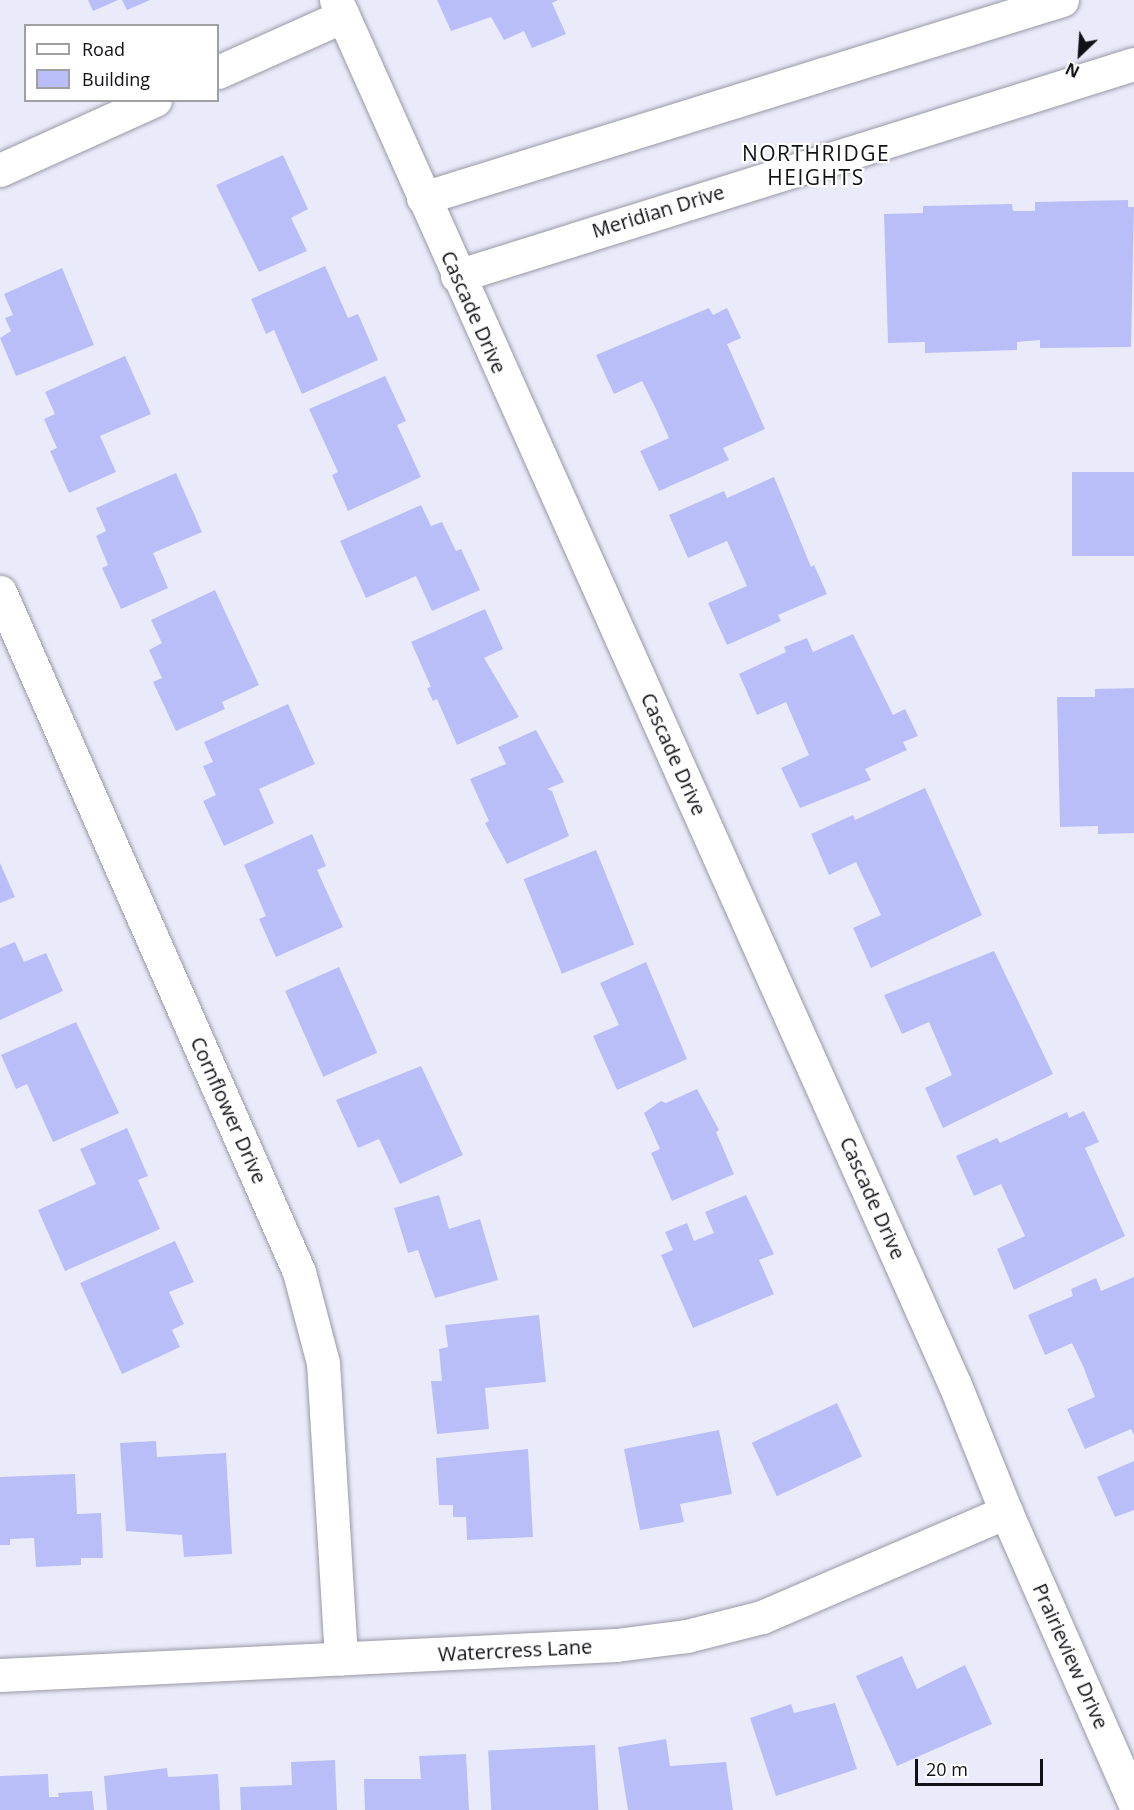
<!DOCTYPE html>
<html>
<head>
<meta charset="utf-8">
<style>
  body { margin:0 }
  #map { position:relative; width:1134px; height:1810px; overflow:hidden; background:#eaebfa; font-family:"Open Sans",sans-serif }
  div>[style] { position:absolute }
  .building>* { inset:0; background:#babef8; transform-origin:0 0 }
  .roads { filter:drop-shadow(0 0 2px #9899a6) drop-shadow(0 0 2px #9899a6) }
  .street>* { height:33px; margin:-16.5px; padding:0 16.5px; transform-origin:16.5px; border-radius:16.5px; background:#fff }
  span { translate:-50% -50%; white-space:nowrap; text-align:center; line-height:1.15; -webkit-text-stroke:4.5px #fff; paint-order:stroke }
  .street-label { font-size:20px; color:#101115 }
  .neighbourhood-label { font-size:21px; color:#101115; letter-spacing:1.5px }
  .legend { position:absolute; left:24px; top:24px; width:195px; height:78px; box-sizing:border-box; background:#fff; border:2px solid #9fa0a1; margin:0; padding:8px 10px; list-style:none; font-size:18px; color:#101115 }
  .legend li { display:flex; align-items:center; gap:12px; height:30px }
  .legend b { width:30px; border:2px solid #9fa0a1 }
  .north { position:absolute; left:1050px; top:24px; width:60px; height:60px; -webkit-text-stroke:4px #fff; paint-order:stroke; rotate:205deg; font-size:16px; font-weight:700; line-height:24px; text-align:center; color:#101115 }
  .north::after { content:''; display:block; margin:auto; width:21px; height:27px; background:#101115; clip-path:polygon(50% 0,100% 100%,50% 72%,0 100%) }
  .scale { position:absolute; left:915px; top:1759px; width:128px; height:27px; box-sizing:border-box; border:3px solid #101115; border-top:0; padding-left:8px; font-size:18px; line-height:21px; white-space:nowrap; color:#101115; -webkit-text-stroke:4px #fff; paint-order:stroke }
</style>
</head>
<body>
<div id="map">
  <div class="building">
    <div style="clip-path:polygon(88px 0,118px 0,93px 11px)"></div>
    <div style="clip-path:polygon(122px 0,150px 0,127px 10px)"></div>
    <div style="clip-path:polygon(437px 0,558px 0,552px 3px,566px 34px,532px 48px,524px 31px,504px 40px,491px 17px,451px 31px)"></div>
    <div style="clip-path:polygon(283px 155px,308px 209px,291px 218px,307px 251px,259px 272px,216px 185px)"></div>
    <div style="clip-path:polygon(1128px 200px,1128px 207px,1134px 207px,1131px 347px,1040px 348px,1040px 340px,1017px 342px,1017px 350px,925px 353px,925px 342px,888px 343px,884px 214px,923px 213px,923px 206px,1012px 204px,1013px 211px,1035px 211px,1035px 202px)"></div>
    <div style="clip-path:polygon(325px 266px,348px 318px,358px 314px,378px 360px,302px 394px,274px 330px,266px 334px,251px 299px)"></div>
    <div style="clip-path:polygon(62px 268px,94px 345px,16px 376px,0 338px,11px 331px,5px 318px,13px 315px,4px 294px)"></div>
    <div style="clip-path:polygon(709px 308px,713px 315px,727px 308px,741px 338px,727px 344px,765px 429px,723px 448px,729px 460px,659px 491px,640px 451px,669px 438px,656px 409px,642px 381px,614px 394px,596px 355px)"></div>
    <div style="clip-path:polygon(125px 356px,151px 414px,100px 436px,116px 472px,69px 493px,50px 451px,57px 448px,44px 419px,55px 414px,45px 392px)"></div>
    <div style="clip-path:polygon(385px 376px,406px 421px,397px 425px,421px 477px,348px 511px,332px 475px,338px 472px,309px 409px)"></div>
    <div style="left:1134px;top:472px;width:84px;height:62px;rotate:90deg"></div>
    <div style="clip-path:polygon(176px 473px,202px 532px,153px 553px,168px 588px,121px 609px,102px 568px,108px 565px,96px 536px,106px 531px,96px 508px)"></div>
    <div style="clip-path:polygon(774px 477px,811px 567px,814px 565px,827px 594px,778px 615px,781px 621px,727px 645px,708px 603px,747px 586px,727px 541px,688px 558px,669px 515px,724px 491px,727px 498px)"></div>
    <div style="clip-path:polygon(421px 505px,431px 526px,442px 522px,456px 551px,461px 549px,480px 590px,432px 611px,416px 576px,366px 598px,340px 541px)"></div>
    <div style="clip-path:polygon(215px 590px,259px 685px,222px 702px,225px 709px,176px 731px,153px 682px,162px 678px,149px 650px,162px 643px,151px 620px)"></div>
    <div style="clip-path:polygon(485px 609px,503px 649px,484px 658px,519px 717px,457px 745px,437px 699px,433px 701px,427px 688px,431px 687px,411px 642px)"></div>
    <div style="clip-path:polygon(853px 634px,893px 715px,905px 709px,918px 736px,903px 742px,907px 750px,865px 769px,871px 780px,800px 808px,781px 768px,809px 755px,786px 702px,757px 715px,739px 674px,786px 652px,784px 647px,807px 638px,813px 652px)"></div>
    <div style="clip-path:polygon(1134px 688px,1134px 833px,1098px 834px,1098px 826px,1060px 827px,1057px 697px,1095px 697px,1095px 689px)"></div>
    <div style="clip-path:polygon(288px 704px,315px 764px,259px 789px,274px 823px,224px 846px,203px 801px,216px 795px,203px 766px,213px 762px,204px 742px)"></div>
    <div style="clip-path:polygon(536px 730px,564px 782px,547px 789px,552px 791px,569px 836px,507px 864px,485px 823px,489px 821px,470px 779px,506px 764px,498px 747px)"></div>
    <div style="clip-path:polygon(925px 788px,982px 915px,871px 968px,853px 928px,881px 915px,856px 862px,829px 875px,811px 834px,853px 815px,855px 820px)"></div>
    <div style="clip-path:polygon(312px 834px,326px 866px,317px 870px,343px 927px,276px 957px,259px 919px,266px 916px,244px 865px)"></div>
    <div style="left:596px;top:850px;width:102px;height:78px;rotate:68deg"></div>
    <div style="clip-path:polygon(0 863px,15px 897px,0 903px)"></div>
    <div style="clip-path:polygon(15px 942px,24px 962px,46px 953px,63px 991px,0 1020px,0 948px)"></div>
    <div style="clip-path:polygon(994px 951px,1053px 1074px,943px 1128px,925px 1088px,952px 1075px,929px 1022px,902px 1034px,884px 995px)"></div>
    <div style="clip-path:polygon(646px 962px,687px 1059px,617px 1090px,593px 1036px,619px 1025px,600px 983px)"></div>
    <div style="left:339px;top:967px;width:94px;height:59px;rotate:66deg"></div>
    <div style="clip-path:polygon(76px 1022px,119px 1113px,53px 1142px,27px 1084px,16px 1089px,1px 1055px)"></div>
    <div style="clip-path:polygon(421px 1066px,463px 1155px,400px 1184px,379px 1139px,358px 1148px,336px 1100px)"></div>
    <div style="clip-path:polygon(697px 1089px,719px 1130px,716px 1132px,734px 1174px,672px 1201px,651px 1153px,660px 1149px,644px 1113px,661px 1101px,666px 1103px)"></div>
    <div style="clip-path:polygon(1084px 1111px,1099px 1142px,1085px 1148px,1125px 1236px,1014px 1290px,997px 1249px,1025px 1236px,1001px 1184px,974px 1196px,956px 1156px,997px 1138px,1000px 1143px,1067px 1112px,1069px 1118px)"></div>
    <div style="clip-path:polygon(127px 1128px,148px 1176px,138px 1180px,160px 1229px,65px 1271px,38px 1210px,96px 1184px,80px 1149px)"></div>
    <div style="clip-path:polygon(439px 1195px,449px 1229px,480px 1219px,498px 1280px,435px 1298px,418px 1250px,408px 1253px,394px 1208px)"></div>
    <div style="clip-path:polygon(746px 1195px,774px 1254px,759px 1260px,774px 1294px,693px 1328px,661px 1255px,673px 1250px,665px 1232px,687px 1223px,694px 1241px,714px 1233px,705px 1212px)"></div>
    <div style="clip-path:polygon(175px 1241px,194px 1282px,169px 1292px,184px 1324px,172px 1330px,180px 1347px,122px 1374px,80px 1283px)"></div>
    <div style="clip-path:polygon(1134px 1277px,1134px 1435px,1131px 1429px,1085px 1449px,1067px 1409px,1095px 1397px,1083px 1366px,1072px 1343px,1045px 1355px,1028px 1315px,1073px 1296px,1071px 1289px,1096px 1278px,1101px 1291px)"></div>
    <div style="clip-path:polygon(539px 1315px,546px 1382px,485px 1388px,489px 1429px,437px 1434px,431px 1381px,442px 1381px,439px 1349px,448px 1347px,445px 1325px)"></div>
    <div style="left:837px;top:1403px;width:59px;height:94px;rotate:65deg"></div>
    <div style="clip-path:polygon(719px 1430px,732px 1494px,680px 1504px,684px 1522px,640px 1530px,624px 1449px)"></div>
    <div style="clip-path:polygon(156px 1441px,157px 1457px,226px 1453px,232px 1554px,184px 1557px,182px 1535px,126px 1531px,120px 1443px)"></div>
    <div style="clip-path:polygon(528px 1449px,533px 1537px,467px 1540px,466px 1517px,453px 1517px,453px 1505px,439px 1505px,436px 1458px)"></div>
    <div style="clip-path:polygon(1134px 1461px,1134px 1510px,1115px 1517px,1097px 1477px)"></div>
    <div style="clip-path:polygon(75px 1474px,77px 1514px,101px 1513px,103px 1558px,81px 1558px,81px 1565px,36px 1567px,34px 1538px,10px 1539px,10px 1545px,0 1545px,0 1477px)"></div>
    <div style="clip-path:polygon(902px 1656px,917px 1689px,965px 1665px,992px 1724px,897px 1766px,856px 1676px)"></div>
    <div style="clip-path:polygon(835px 1703px,857px 1769px,776px 1796px,750px 1718px,791px 1704px,794px 1713px)"></div>
    <div style="clip-path:polygon(666px 1739px,670px 1766px,726px 1762px,733px 1810px,628px 1810px,618px 1747px)"></div>
    <div style="left:595px;top:1745px;width:65px;height:107px;rotate:87deg"></div>
    <div style="clip-path:polygon(466px 1754px,469px 1810px,365px 1810px,364px 1779px,421px 1779px,419px 1756px)"></div>
    <div style="clip-path:polygon(335px 1760px,337px 1810px,241px 1810px,240px 1787px,292px 1785px,291px 1762px)"></div>
    <div style="clip-path:polygon(167px 1768px,168px 1777px,218px 1774px,220px 1810px,107px 1810px,104px 1776px)"></div>
    <div style="clip-path:polygon(48px 1774px,49px 1797px,59px 1797px,58px 1793px,92px 1791px,94px 1810px,0 1810px,0 1776px)"></div>
  </div>
  <div class="roads">
    <div class="street">
      <div style="left:336px;top:0;width:1517px;rotate:65.92deg"></div>
      <div style="left:955px;top:1385px;width:137px;rotate:68.1deg"></div>
      <div style="left:1006px;top:1512px;width:317px;rotate:66.2deg"></div>
      <div style="left:218px;top:72px;width:137px;rotate:-24.1deg"></div>
      <div style="left:0;top:170px;width:170px;rotate:-24.3deg"></div>
      <div style="left:423px;top:198px;width:669px;rotate:-17.22deg"></div>
      <div style="left:457px;top:276px;width:709px;rotate:-17.39deg"></div>
      <div style="left:0;top:592px;width:743px;rotate:66.26deg"></div>
      <div style="left:299px;top:1272px;width:94px;rotate:75.2deg"></div>
      <div style="left:323px;top:1363px;width:296px;rotate:86.5deg"></div>
      <div style="left:0;top:1675px;width:617px;rotate:-2.79deg"></div>
      <div style="left:616px;top:1645px;width:72px;rotate:-7.2deg"></div>
      <div style="left:687px;top:1636px;width:77px;rotate:-14.2deg"></div>
      <div style="left:762px;top:1617px;width:266px;rotate:-23.3deg"></div>
    </div>
  </div>
  <div class="street-label">
    <span style="left:658px;top:211px;rotate:-17deg">Meridian Drive</span>
    <span style="left:474px;top:312px;rotate:66deg">Cascade Drive</span>
    <span style="left:674px;top:754px;rotate:66deg">Cascade Drive</span>
    <span style="left:229px;top:1110px;rotate:66deg">Cornflower Drive</span>
    <span style="left:873px;top:1198px;rotate:66deg">Cascade Drive</span>
    <span style="left:515px;top:1650px;rotate:-3deg">Watercress Lane</span>
    <span style="left:1071px;top:1656px;rotate:66deg">Prairieview Drive</span>
  </div>
  <div class="neighbourhood-label">
    <span style="left:816px;top:165px">NORTHRIDGE<br>HEIGHTS</span>
  </div>
  <ul class="legend">
  <li><b style="height:8px;background:#fff"></b>Road</li>
  <li><b style="height:16px;background:#babef8"></b>Building</li>
  </ul>
  <div class="north">N</div>
  <div class="scale">20 m</div>
</div>
</body>
</html>
